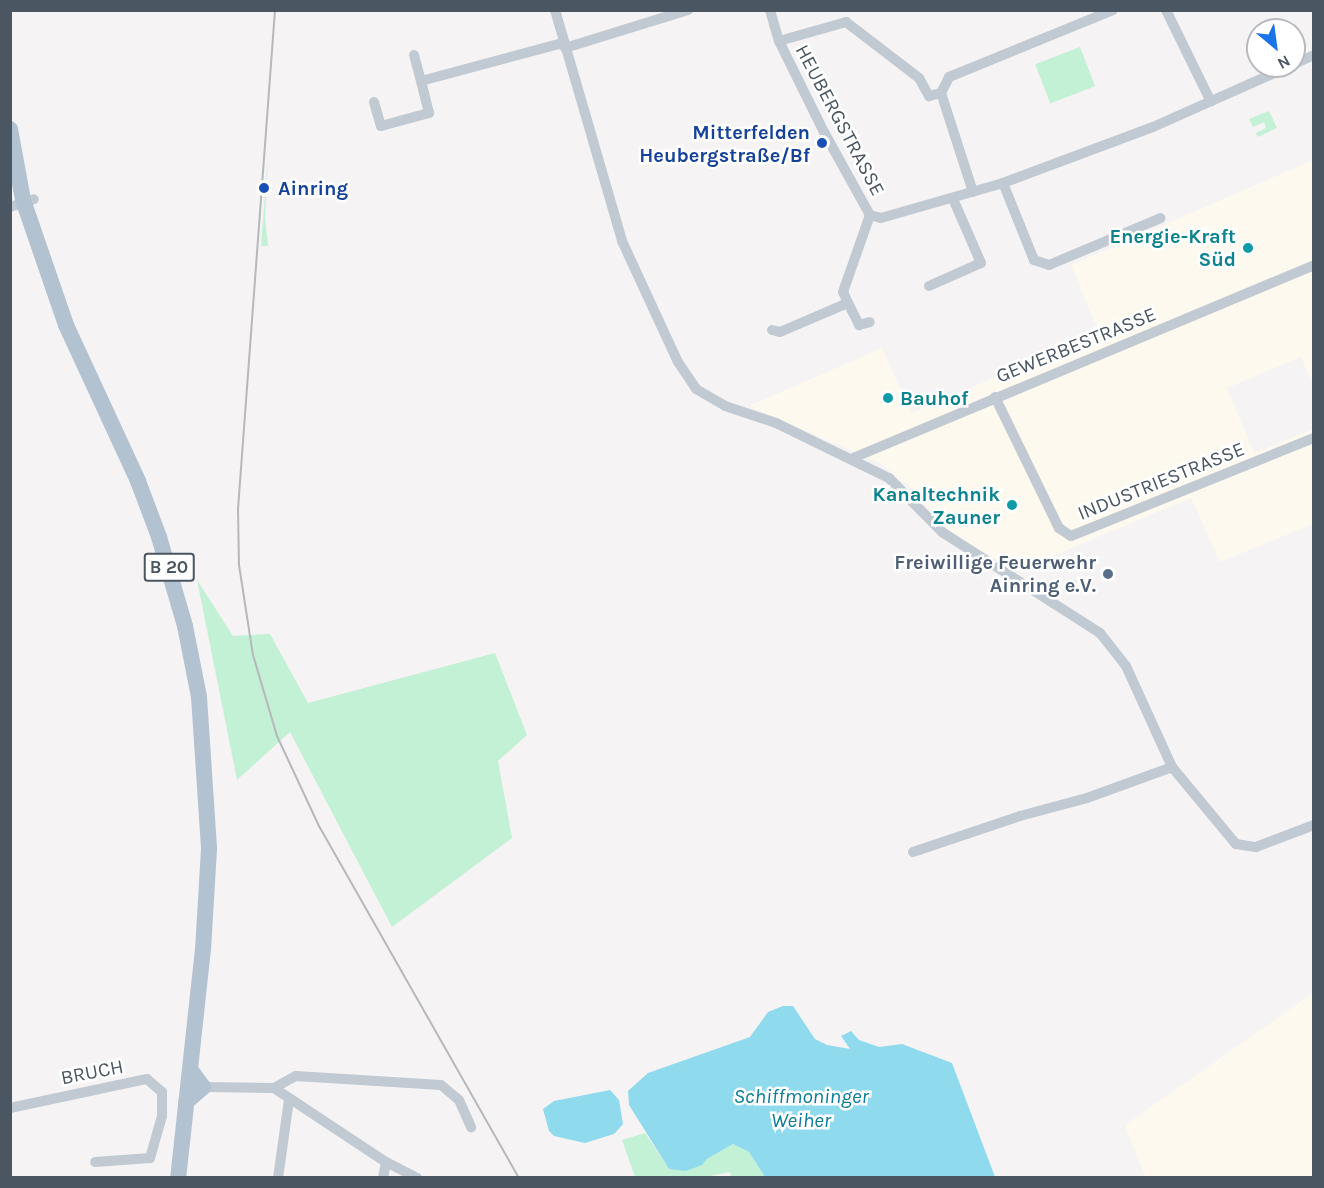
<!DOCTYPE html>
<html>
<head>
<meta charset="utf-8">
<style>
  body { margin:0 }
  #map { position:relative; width:1324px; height:1188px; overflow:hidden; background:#f5f3f3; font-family:Karla,sans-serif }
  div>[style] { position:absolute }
  .commercial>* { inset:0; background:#fdf9ef }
  .green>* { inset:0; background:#c3f1d5; transform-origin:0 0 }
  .water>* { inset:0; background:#90daee }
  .minor>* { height:10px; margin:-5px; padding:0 5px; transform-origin:5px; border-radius:5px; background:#c1cad2 }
  .primary>* { height:16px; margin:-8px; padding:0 8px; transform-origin:8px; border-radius:8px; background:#b3c2d1 }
  .rail>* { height:2px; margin:-1px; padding:0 1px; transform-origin:1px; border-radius:1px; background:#b5b8bd }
  .dots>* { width:16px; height:16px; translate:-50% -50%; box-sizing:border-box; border:3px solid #fff; border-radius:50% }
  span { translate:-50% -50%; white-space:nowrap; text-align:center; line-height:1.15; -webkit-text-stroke:5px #fff; paint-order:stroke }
  .shield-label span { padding:2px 4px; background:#fff; border:2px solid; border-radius:4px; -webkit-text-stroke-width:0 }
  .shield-label { font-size:18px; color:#4a5661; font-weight:700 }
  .street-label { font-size:20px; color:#4a5661 }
  .transit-label { font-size:20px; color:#164399; font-weight:700 }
  .right { translate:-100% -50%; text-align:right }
  .left { translate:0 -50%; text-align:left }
  .culture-label { font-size:20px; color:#0d838f; font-weight:700 }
  .service-label { font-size:20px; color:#4e5e75; font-weight:700 }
  .water-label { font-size:21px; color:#0c7c9b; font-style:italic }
  .frame { position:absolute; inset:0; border:12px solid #4a5661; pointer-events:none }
  .north { position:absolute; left:1246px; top:18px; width:60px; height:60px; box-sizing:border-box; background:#fff; border:2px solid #b7bbc0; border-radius:50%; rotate:151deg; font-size:16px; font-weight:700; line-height:24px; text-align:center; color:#4a5661 }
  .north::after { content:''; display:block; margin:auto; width:21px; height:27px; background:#1a73e8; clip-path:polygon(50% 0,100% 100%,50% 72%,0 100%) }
</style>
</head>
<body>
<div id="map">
  <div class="commercial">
    <div style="clip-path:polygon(1313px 160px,1313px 386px,1301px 357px,1227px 388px,1254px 453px,1313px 429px,1313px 524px,1220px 562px,1191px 498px,1014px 572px,952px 534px,907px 485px,880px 463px,749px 406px,882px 348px,911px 413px,1099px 333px,1071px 265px)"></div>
    <div style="clip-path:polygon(1313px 993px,1313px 1177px,1145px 1177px,1125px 1125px)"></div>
  </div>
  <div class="green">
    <div style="left:1080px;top:47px;width:42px;height:48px;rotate:69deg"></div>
    <div style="clip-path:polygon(1269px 111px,1277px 128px,1258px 137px,1256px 133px,1266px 128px,1264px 122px,1253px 127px,1249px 119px)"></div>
    <div style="clip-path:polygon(268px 156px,265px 218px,268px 246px,261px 246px)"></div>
    <div style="clip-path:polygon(197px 580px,233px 636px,270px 634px,308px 703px,495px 653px,527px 735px,498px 761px,512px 838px,392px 927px,290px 732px,237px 780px)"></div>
    <div style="clip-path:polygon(645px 1133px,669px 1169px,702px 1165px,707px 1159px,733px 1144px,749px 1152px,765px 1177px,731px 1177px,730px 1172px,705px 1177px,635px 1177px,622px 1140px)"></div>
  </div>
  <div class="water">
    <div style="clip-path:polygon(783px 1006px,793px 1006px,815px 1039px,827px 1045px,850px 1049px,841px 1036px,851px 1031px,859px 1040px,879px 1047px,902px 1044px,952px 1063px,995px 1177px,765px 1177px,749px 1152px,733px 1144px,707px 1159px,702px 1165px,686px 1171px,669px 1169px,629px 1105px,628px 1091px,648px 1073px,750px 1037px,768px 1012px)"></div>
    <div style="clip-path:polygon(610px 1090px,619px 1100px,623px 1124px,614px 1134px,585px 1143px,554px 1136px,549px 1131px,543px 1109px,554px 1101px)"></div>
  </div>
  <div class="minor">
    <div style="left:555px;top:10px;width:241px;rotate:73.8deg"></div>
    <div style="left:622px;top:241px;width:133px;rotate:65.2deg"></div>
    <div style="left:678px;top:362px;width:32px;rotate:56deg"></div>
    <div style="left:696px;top:389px;width:34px;rotate:30deg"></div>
    <div style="left:725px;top:406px;width:54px;rotate:18.4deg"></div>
    <div style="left:776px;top:423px;width:126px;rotate:26deg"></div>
    <div style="left:889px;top:478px;width:76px;rotate:45.5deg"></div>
    <div style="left:942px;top:532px;width:188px;rotate:32.6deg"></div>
    <div style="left:1100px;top:633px;width:42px;rotate:51.8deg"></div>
    <div style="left:1126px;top:666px;width:111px;rotate:65.5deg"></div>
    <div style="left:1172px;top:767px;width:100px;rotate:50.3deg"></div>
    <div style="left:1236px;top:844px;width:20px;rotate:9deg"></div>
    <div style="left:1256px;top:847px;width:62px;rotate:-20.8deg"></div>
    <div style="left:770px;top:10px;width:32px;rotate:74deg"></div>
    <div style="left:779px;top:41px;width:102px;rotate:63.7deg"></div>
    <div style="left:824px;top:132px;width:95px;rotate:61deg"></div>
    <div style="left:870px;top:215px;width:11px;rotate:15deg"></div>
    <div style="left:881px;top:218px;width:127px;rotate:-16deg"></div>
    <div style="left:1003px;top:183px;width:160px;rotate:-20.5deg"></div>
    <div style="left:1153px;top:127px;width:150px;rotate:-24deg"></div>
    <div style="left:1166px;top:10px;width:102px;rotate:63.9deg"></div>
    <div style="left:779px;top:41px;width:70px;rotate:-15.8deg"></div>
    <div style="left:846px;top:22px;width:92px;rotate:37.5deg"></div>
    <div style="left:919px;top:78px;width:21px;rotate:61deg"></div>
    <div style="left:929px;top:96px;width:12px;rotate:-14deg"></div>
    <div style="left:565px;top:48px;width:129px;rotate:-17.2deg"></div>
    <div style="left:414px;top:55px;width:27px;rotate:75deg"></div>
    <div style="left:1294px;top:64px;width:22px;rotate:-24deg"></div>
    <div style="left:374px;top:102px;width:25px;rotate:74deg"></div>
    <div style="left:381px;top:126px;width:50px;rotate:-15.2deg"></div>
    <div style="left:429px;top:113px;width:33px;rotate:-104deg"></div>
    <div style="left:421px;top:81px;width:147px;rotate:-15deg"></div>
    <div style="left:1003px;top:183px;width:83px;rotate:68.1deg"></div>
    <div style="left:1034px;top:260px;width:16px;rotate:18deg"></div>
    <div style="left:1049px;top:265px;width:121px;rotate:-22.8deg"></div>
    <div style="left:973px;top:192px;width:104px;rotate:-107.9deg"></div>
    <div style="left:941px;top:93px;width:18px;rotate:-63deg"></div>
    <div style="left:949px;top:77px;width:177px;rotate:-22.2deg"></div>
    <div style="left:10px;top:207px;width:25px;rotate:-18deg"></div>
    <div style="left:929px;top:286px;width:57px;rotate:-23.9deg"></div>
    <div style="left:981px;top:263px;width:70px;rotate:-113.6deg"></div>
    <div style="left:848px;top:303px;width:25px;rotate:63deg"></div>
    <div style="left:859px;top:325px;width:11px;rotate:-15deg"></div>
    <div style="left:772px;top:330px;width:8px;rotate:14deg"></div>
    <div style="left:780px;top:332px;width:74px;rotate:-23.1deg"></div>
    <div style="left:848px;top:303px;width:12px;rotate:-114deg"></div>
    <div style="left:843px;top:292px;width:82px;rotate:-70.7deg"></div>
    <div style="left:995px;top:397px;width:146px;rotate:64deg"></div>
    <div style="left:1059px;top:528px;width:14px;rotate:34deg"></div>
    <div style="left:1071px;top:536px;width:262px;rotate:-22deg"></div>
    <div style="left:853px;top:458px;width:500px;rotate:-22.7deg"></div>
    <div style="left:913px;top:852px;width:113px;rotate:-18.6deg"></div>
    <div style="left:1020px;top:816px;width:69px;rotate:-15deg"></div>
    <div style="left:1087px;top:798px;width:90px;rotate:-20deg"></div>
    <div style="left:203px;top:1087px;width:71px;rotate:0.8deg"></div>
    <div style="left:274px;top:1088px;width:134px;rotate:33.5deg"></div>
    <div style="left:386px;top:1162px;width:35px;rotate:27deg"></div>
    <div style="left:274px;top:1088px;width:25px;rotate:-29deg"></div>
    <div style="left:296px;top:1076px;width:145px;rotate:3.6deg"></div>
    <div style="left:441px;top:1085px;width:23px;rotate:40deg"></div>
    <div style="left:459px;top:1100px;width:30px;rotate:66deg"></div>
    <div style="left:10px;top:1108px;width:140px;rotate:-12deg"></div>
    <div style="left:147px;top:1079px;width:20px;rotate:41deg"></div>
    <div style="left:162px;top:1092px;width:24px;rotate:90deg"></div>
    <div style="left:162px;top:1116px;width:44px;rotate:105.9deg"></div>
    <div style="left:150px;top:1158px;width:55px;rotate:175.8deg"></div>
    <div style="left:278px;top:1178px;width:79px;rotate:-82deg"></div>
    <div style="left:383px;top:1178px;width:16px;rotate:-79deg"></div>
  </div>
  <div class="primary">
    <div style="left:10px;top:129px;width:72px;rotate:79.6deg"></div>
    <div style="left:23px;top:200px;width:132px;rotate:71deg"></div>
    <div style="left:66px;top:325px;width:172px;rotate:65.2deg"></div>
    <div style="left:138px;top:481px;width:60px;rotate:69.4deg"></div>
    <div style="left:159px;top:537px;width:93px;rotate:73.7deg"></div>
    <div style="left:185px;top:626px;width:72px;rotate:78.8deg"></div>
    <div style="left:199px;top:697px;width:152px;rotate:86.2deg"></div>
    <div style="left:209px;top:849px;width:100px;rotate:93.4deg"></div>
    <div style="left:203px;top:949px;width:230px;rotate:96.2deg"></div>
    <div style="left:186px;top:1102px;width:23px;rotate:-41deg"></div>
    <div style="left:203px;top:1087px;width:22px;rotate:-126deg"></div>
  </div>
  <div class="rail">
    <div style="left:275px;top:10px;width:500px;rotate:94.24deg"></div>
    <div style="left:238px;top:509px;width:56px;rotate:89deg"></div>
    <div style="left:239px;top:565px;width:91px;rotate:81.2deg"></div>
    <div style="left:253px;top:655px;width:84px;rotate:73.5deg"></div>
    <div style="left:277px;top:736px;width:99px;rotate:65deg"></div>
    <div style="left:319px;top:826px;width:405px;rotate:60.4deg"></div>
  </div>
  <div class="dots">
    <div style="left:822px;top:143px;background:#1a4fb4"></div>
    <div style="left:264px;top:188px;background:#1a4fb4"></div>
    <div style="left:1248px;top:248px;background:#0f9aa8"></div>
    <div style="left:888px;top:398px;background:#0f9aa8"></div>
    <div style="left:1012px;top:505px;background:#0f9aa8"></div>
    <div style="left:1108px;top:574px;background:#5c6f8a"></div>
  </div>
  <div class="shield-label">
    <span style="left:169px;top:567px">B 20</span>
  </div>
  <div class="street-label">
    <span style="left:840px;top:120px;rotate:62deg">HEUBERGSTRASSE</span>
    <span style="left:1076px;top:345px;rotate:-22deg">GEWERBESTRASSE</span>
    <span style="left:1161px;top:481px;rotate:-22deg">INDUSTRIESTRASSE</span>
    <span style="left:92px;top:1072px;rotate:-11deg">BRUCH</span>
  </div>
  <div class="transit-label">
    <span class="right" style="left:810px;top:144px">Mitterfelden<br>Heubergstraße/Bf</span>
    <span class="left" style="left:278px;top:188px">Ainring</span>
  </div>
  <div class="culture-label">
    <span class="right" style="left:1236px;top:248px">Energie-Kraft<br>Süd</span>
    <span class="left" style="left:900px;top:398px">Bauhof</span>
    <span class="right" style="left:1000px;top:506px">Kanaltechnik<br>Zauner</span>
  </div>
  <div class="service-label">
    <span class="right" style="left:1096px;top:574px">Freiwillige Feuerwehr<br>Ainring e.V.</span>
  </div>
  <div class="water-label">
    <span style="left:801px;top:1108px">Schiffmoninger<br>Weiher</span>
  </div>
  <div class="frame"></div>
  <div class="north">N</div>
</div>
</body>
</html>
